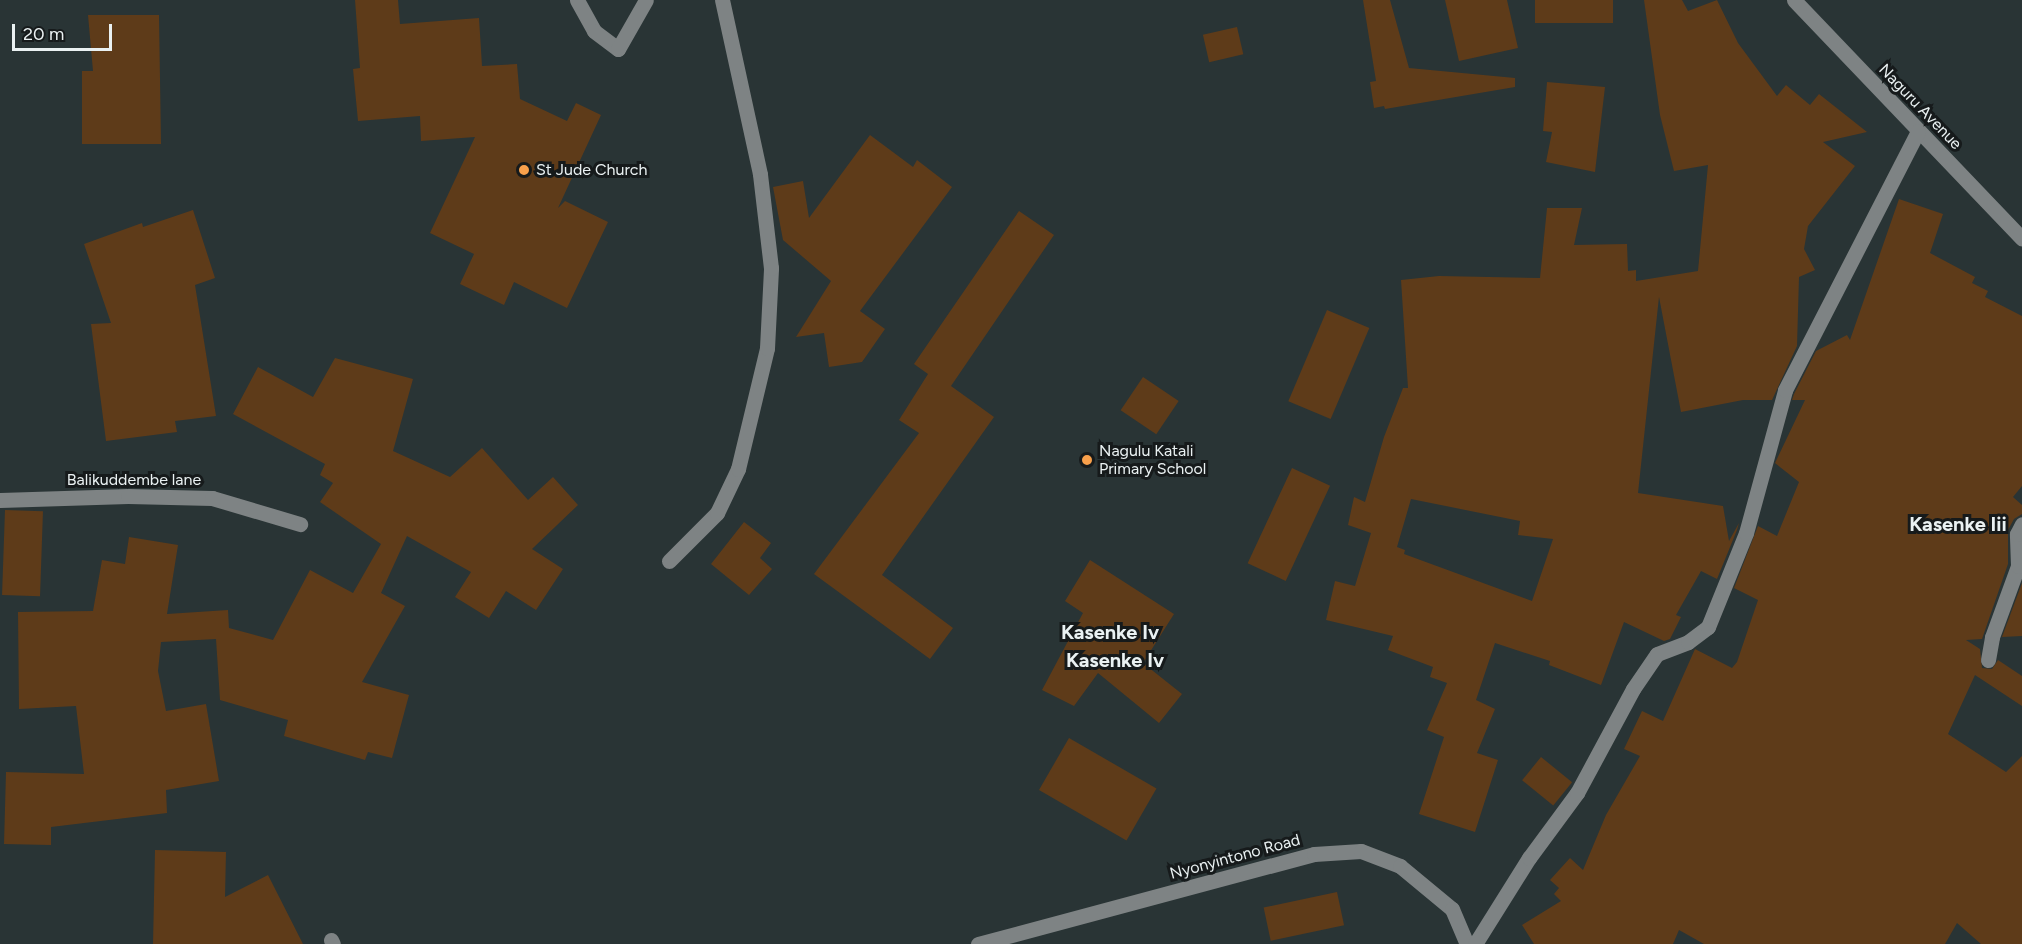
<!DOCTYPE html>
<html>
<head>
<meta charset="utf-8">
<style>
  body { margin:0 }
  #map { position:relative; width:2022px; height:944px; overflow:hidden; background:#293435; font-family:Figtree,sans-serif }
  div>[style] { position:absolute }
  .building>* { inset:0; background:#5e3b19; transform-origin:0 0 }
  .minor>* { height:15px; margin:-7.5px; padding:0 7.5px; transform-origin:7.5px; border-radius:7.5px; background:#7e8384 }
  .dots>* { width:16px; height:16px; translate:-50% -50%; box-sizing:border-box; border:3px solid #161a1b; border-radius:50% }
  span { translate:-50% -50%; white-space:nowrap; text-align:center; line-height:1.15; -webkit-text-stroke:6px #161a1b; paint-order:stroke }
  .street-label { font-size:16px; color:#eaf1f2 }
  .poi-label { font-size:16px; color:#eaf1f2 }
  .left { translate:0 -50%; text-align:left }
  .quarter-label { font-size:20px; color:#eaf1f2; font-weight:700 }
  .scale { position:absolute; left:12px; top:24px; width:100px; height:27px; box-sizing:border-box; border:3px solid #eaf1f2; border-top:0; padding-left:8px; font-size:18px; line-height:21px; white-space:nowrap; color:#eaf1f2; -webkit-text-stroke:4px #161a1b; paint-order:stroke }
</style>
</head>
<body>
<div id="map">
  <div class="building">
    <div style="clip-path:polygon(355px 0,398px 0,400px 24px,479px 18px,482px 66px,517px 64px,520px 99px,567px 121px,576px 103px,601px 115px,558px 208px,565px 201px,608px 222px,567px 308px,514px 282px,504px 305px,460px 284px,474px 254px,430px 233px,475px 137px,421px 141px,420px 116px,358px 121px,353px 69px,360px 68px)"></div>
    <div style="clip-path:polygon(1363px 0,1390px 0,1409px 68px,1515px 78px,1515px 87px,1385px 109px,1384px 106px,1374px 108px,1370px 82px,1376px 81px)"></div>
    <div style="clip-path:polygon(1445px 0,1507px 0,1518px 48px,1459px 61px)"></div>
    <div style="left:1535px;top:0;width:78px;height:23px"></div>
    <div style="clip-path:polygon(evenodd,1644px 0,1682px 0,1688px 11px,1717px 0,1738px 43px,1777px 96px,1786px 85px,1810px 105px,1819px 94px,1867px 132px,1823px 142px,1855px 166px,1808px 226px,1804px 249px,1815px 270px,1799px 277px,1797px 346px,1772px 400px,1743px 400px,1681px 412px,1659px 297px,1638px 493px,1723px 506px,1729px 541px,1739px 523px,1737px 530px,1717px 579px,1701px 571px,1676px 615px,1681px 617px,1670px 639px,1664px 641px,1624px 622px,1601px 685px,1549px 665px,1550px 661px,1495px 643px,1476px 700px,1495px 709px,1477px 753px,1498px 760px,1475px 832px,1419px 814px,1444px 737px,1427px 730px,1447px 683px,1430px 677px,1433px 667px,1388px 650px,1393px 636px,1326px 620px,1335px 581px,1355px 586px,1371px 533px,1348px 525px,1354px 497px,1365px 502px,1384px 437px,1403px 388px,1408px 388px,1401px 280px,1439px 276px,1540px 278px,1547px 208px,1582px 208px,1574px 245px,1627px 244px,1628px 271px,1636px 270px,1636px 281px,1698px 271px,1708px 165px,1674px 171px,1660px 115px,1644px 0,1411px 499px,1520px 521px,1518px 535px,1553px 539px,1532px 601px,1404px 554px,1405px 550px,1397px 547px,1411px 499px)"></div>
    <div style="clip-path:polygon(88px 15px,159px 15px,161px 144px,82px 144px,82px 71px,93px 71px)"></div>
    <div style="left:1237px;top:27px;width:28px;height:35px;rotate:77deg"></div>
    <div style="clip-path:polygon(1547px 82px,1605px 87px,1595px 172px,1546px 162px,1552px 132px,1543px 131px)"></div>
    <div style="clip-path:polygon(870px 135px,913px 167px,917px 160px,952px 187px,860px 311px,885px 329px,862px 362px,829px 367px,824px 333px,796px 337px,831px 281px,783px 240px,773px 187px,803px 181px,809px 218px)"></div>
    <div style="clip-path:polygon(1899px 199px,1943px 214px,1930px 253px,1975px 277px,1972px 283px,1988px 291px,1985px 297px,2022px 316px,2022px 486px,2013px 497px,2022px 505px,2022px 514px,2014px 519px,2008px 530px,2008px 564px,1982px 639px,1966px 640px,1980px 649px,1982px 668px,1992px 669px,1998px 660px,2022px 676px,2022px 706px,1975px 675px,1948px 734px,2006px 772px,2022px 756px,2022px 944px,1981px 944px,1957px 923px,1945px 944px,1704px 944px,1679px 930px,1673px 944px,1534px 944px,1522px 925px,1561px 901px,1554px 894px,1559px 888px,1550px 880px,1570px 858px,1583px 870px,1606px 815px,1640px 756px,1624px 749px,1642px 711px,1663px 721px,1695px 649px,1732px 668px,1737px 662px,1758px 600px,1734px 588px,1758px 526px,1777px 536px,1799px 482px,1775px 463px,1805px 400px,1792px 400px,1794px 394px,1816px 351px,1847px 335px,1850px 340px)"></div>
    <div style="clip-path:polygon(193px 210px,215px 278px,195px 285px,216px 416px,175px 421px,177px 432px,106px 441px,91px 324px,111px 323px,84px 244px,142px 223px,143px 227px)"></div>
    <div style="clip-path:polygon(1019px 211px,1054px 235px,951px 386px,994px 417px,882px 575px,953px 628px,930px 659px,814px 574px,919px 433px,899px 420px,928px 374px,914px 364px)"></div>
    <div style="left:1327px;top:310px;width:46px;height:99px;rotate:23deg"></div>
    <div style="clip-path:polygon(335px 358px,413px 379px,393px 451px,450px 477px,482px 448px,528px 500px,553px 477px,578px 505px,532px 549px,563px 569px,536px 610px,506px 591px,489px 618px,455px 597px,471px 572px,407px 536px,381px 593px,405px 606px,362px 682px,409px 695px,392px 758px,368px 752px,365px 760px,284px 736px,288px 720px,220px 700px,216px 639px,161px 642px,158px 671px,166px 711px,206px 704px,219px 781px,166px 790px,167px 813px,51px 827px,51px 845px,4px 844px,6px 772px,84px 774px,76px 706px,19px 709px,18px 612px,93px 611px,102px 560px,125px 564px,129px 537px,178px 545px,167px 614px,228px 610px,229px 628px,273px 640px,310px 570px,353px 593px,381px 544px,320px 502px,333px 483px,320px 475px,325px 464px,233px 414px,258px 367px,313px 397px)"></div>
    <div style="left:1143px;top:377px;width:43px;height:40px;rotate:34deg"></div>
    <div style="left:1292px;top:468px;width:42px;height:105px;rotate:25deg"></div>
    <div style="left:5px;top:510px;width:38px;height:85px;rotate:2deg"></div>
    <div style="clip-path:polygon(744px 522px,771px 543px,760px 558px,772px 569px,749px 595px,711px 564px)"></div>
    <div style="clip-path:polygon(1090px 560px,1174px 614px,1143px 663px,1182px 694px,1159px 723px,1098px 673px,1074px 706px,1042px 690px,1083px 613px,1065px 601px)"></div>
    <div style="clip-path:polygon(2022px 583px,2022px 636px,2002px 637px)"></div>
    <div style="left:1069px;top:738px;width:101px;height:60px;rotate:30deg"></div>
    <div style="left:1541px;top:757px;width:40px;height:30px;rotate:39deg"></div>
    <div style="clip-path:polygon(155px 850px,226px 852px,225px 897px,268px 875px,303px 944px,153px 944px)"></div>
    <div style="left:1337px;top:892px;width:34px;height:75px;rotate:78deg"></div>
  </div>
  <div class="minor">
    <div style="left:577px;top:0;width:35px;rotate:61deg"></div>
    <div style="left:594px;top:31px;width:30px;rotate:37deg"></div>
    <div style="left:618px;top:49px;width:56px;rotate:-60.3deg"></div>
    <div style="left:1794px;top:0;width:330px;rotate:46.3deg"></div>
    <div style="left:0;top:500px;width:128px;rotate:-1.8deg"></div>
    <div style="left:128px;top:496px;width:84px;rotate:1.4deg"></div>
    <div style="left:212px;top:498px;width:92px;rotate:16.5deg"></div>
    <div style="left:669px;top:561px;width:68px;rotate:-45deg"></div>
    <div style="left:717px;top:513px;width:49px;rotate:-64.5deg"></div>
    <div style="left:738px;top:469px;width:124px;rotate:-76.5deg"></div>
    <div style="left:767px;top:348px;width:80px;rotate:-87.1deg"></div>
    <div style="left:771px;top:268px;width:95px;rotate:-96.7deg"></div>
    <div style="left:760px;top:174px;width:178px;rotate:-102.3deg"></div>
    <div style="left:1988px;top:660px;width:23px;rotate:-80deg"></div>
    <div style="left:1992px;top:637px;width:76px;rotate:-69.9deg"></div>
    <div style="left:2018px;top:566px;width:32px;rotate:-92deg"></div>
    <div style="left:2017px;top:534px;width:11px;rotate:-63deg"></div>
    <div style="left:331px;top:940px;width:4px;rotate:63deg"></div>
    <div style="left:978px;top:944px;width:348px;rotate:-15deg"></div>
    <div style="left:1314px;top:854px;width:47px;rotate:-3.7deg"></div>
    <div style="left:1361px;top:851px;width:42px;rotate:21deg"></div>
    <div style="left:1400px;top:866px;width:67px;rotate:39.6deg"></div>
    <div style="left:1452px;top:909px;width:38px;rotate:67deg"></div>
    <div style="left:1475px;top:944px;width:102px;rotate:-57.9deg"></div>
    <div style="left:1529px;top:858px;width:81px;rotate:-53.6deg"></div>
    <div style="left:1577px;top:793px;width:118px;rotate:-61.7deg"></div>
    <div style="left:1633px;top:689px;width:42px;rotate:-55.6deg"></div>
    <div style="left:1657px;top:654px;width:33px;rotate:-21deg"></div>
    <div style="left:1688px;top:642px;width:25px;rotate:-37deg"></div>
    <div style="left:1708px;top:627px;width:101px;rotate:-68deg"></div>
    <div style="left:1746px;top:533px;width:148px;rotate:-74.7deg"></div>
    <div style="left:1785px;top:390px;width:291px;rotate:-62.8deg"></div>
  </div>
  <div class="dots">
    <div style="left:524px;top:170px;background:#f8a04b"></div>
    <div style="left:1087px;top:460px;background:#f8a04b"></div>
  </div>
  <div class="street-label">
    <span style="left:1920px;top:107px;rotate:46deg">Naguru Avenue</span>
    <span style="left:134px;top:480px">Balikuddembe lane</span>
    <span style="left:1235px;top:857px;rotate:-15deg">Nyonyintono Road</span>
  </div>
  <div class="poi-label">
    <span class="left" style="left:536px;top:170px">St Jude Church</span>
    <span class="left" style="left:1099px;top:460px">Nagulu Katali<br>Primary School</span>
  </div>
  <div class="quarter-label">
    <span style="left:1958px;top:524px">Kasenke Iii</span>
    <span style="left:1110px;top:632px">Kasenke Iv</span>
    <span style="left:1115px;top:660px">Kasenke Iv</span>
  </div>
  <div class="scale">20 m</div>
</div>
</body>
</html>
